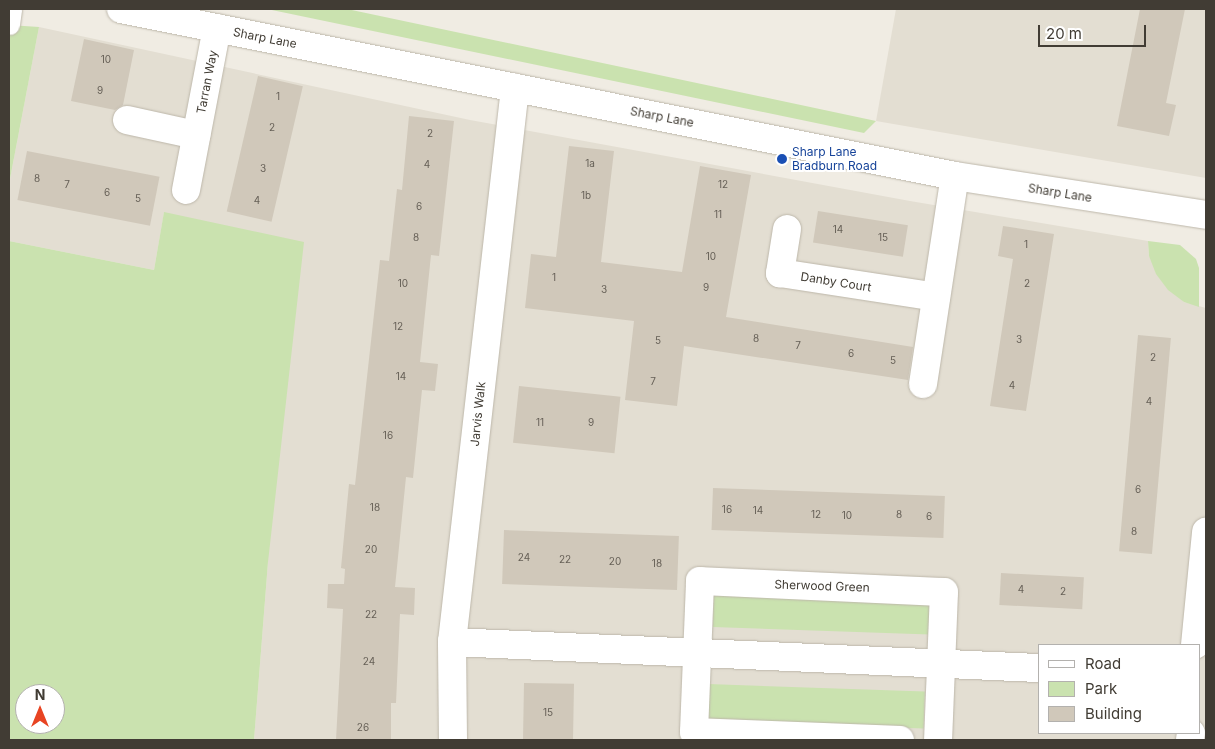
<!DOCTYPE html>
<html>
<head>
<meta charset="utf-8">
<style>
  body { margin:0 }
  #map { position:relative; width:1215px; height:749px; overflow:hidden; background:#f0ece3; font-family:Inter,sans-serif }
  div>[style] { position:absolute }
  .residential>* { inset:0; background:#e3ded2 }
  .green>* { inset:0; background:#cae2af; transform-origin:0 0 }
  .building>* { inset:0; background:#d0c8ba; transform-origin:0 0 }
  .roads { filter:drop-shadow(0 0 1px #bdb7aa) drop-shadow(0 0 1px #bdb7aa) }
  .service>* { height:21px; margin:-10.5px; padding:0 10.5px; transform-origin:10.5px; border-radius:10.5px; background:#fff }
  .minor>* { height:28px; margin:-14px; padding:0 14px; transform-origin:14px; border-radius:14px; background:#fff }
  .tertiary>* { height:28px; margin:-14px; padding:0 14px; transform-origin:14px; border-radius:14px; background:#fff }
  .dots>* { width:14px; height:14px; translate:-50% -50%; box-sizing:border-box; border:2px solid #fff; border-radius:50% }
  span { translate:-50% -50%; white-space:nowrap; text-align:center; line-height:1.15; -webkit-text-stroke:4px #fff; paint-order:stroke }
  .number-label { font-size:10px; color:#655f56 }
  .number-label span { -webkit-text-stroke-width:0 }
  .street-label { font-size:12px; color:#413c34 }
  .transit-label { font-size:12px; color:#164399 }
  .left { translate:0 -50%; text-align:left }
  .frame { position:absolute; inset:0; border:10px solid #413c34; pointer-events:none }
  .legend { position:absolute; left:1038px; top:644px; width:162px; height:90px; box-sizing:border-box; background:#fff; border:1px solid #b3b1ae; margin:0; padding:6px 9px; list-style:none; font-size:15px; color:#413c34 }
  .legend li { display:flex; align-items:center; gap:10px; height:25px }
  .legend b { width:25px; border:1px solid #b3b1ae }
  .north { position:absolute; left:15px; top:684px; width:50px; height:50px; box-sizing:border-box; background:#fff; border:1px solid #b3b1ae; border-radius:50%; rotate:0deg; font-size:14px; font-weight:700; line-height:20px; text-align:center; color:#413c34 }
  .north::after { content:''; display:block; margin:auto; width:18px; height:22px; background:#e84422; clip-path:polygon(50% 0,100% 100%,50% 72%,0 100%) }
  .scale { position:absolute; left:1038px; top:25px; width:108px; height:22px; box-sizing:border-box; border:2px solid #413c34; border-top:0; padding-left:6px; font-size:15px; line-height:18px; white-space:nowrap; color:#413c34; -webkit-text-stroke:4px #fff; paint-order:stroke }
</style>
</head>
<body>
<div id="map">
  <div class="residential">
    <div style="clip-path:polygon(896px 9px,1206px 9px,1206px 178px,876px 121px)"></div>
    <div style="clip-path:polygon(evenodd,39px 27px,470px 120px,910px 201px,1148px 241px,1149px 256px,1184px 302px,1206px 308px,1206px 740px,254px 740px,268px 562px,164px 213px,154px 270px,9px 241px,9px 184px,39px 27px,1039px 645px,1199px 645px,1199px 733px,1039px 733px,1039px 645px)"></div>
  </div>
  <div class="green">
    <div style="clip-path:polygon(267px 9px,347px 9px,876px 121px,864px 133px)"></div>
    <div style="clip-path:polygon(9px 25px,39px 27px,9px 184px)"></div>
    <div style="clip-path:polygon(evenodd,164px 212px,304px 242px,268px 562px,254px 740px,9px 740px,9px 241px,154px 270px,164px 212px,25px 694px,55px 694px,55px 724px,25px 724px,25px 694px)"></div>
    <div style="clip-path:polygon(1148px 241px,1180px 245px,1196px 259px,1199px 268px,1199px 307px,1184px 302px,1168px 290px,1156px 274px,1149px 256px)"></div>
    <div style="left:714px;top:592px;width:217px;height:35px;rotate:2deg"></div>
    <div style="left:708px;top:684px;width:217px;height:37px;rotate:2deg"></div>
  </div>
  <div class="building">
    <div style="clip-path:polygon(1140px 9px,1185px 9px,1166px 103px,1176px 105px,1169px 136px,1117px 126px)"></div>
    <div style="clip-path:polygon(84px 39px,134px 50px,123px 105px,115px 110px,71px 101px)"></div>
    <div style="left:258px;top:76px;width:46px;height:139px;rotate:13deg"></div>
    <div style="clip-path:polygon(409px 116px,454px 121px,439px 256px,431px 255px,420px 362px,438px 364px,435px 391px,422px 390px,413px 478px,406px 477px,395px 587px,415px 588px,414px 615px,400px 614px,396px 703px,391px 703px,391px 740px,336px 740px,343px 609px,327px 608px,328px 584px,344px 584px,345px 569px,341px 568px,349px 484px,355px 485px,380px 260px,389px 261px,397px 189px,402px 190px)"></div>
    <div style="clip-path:polygon(569px 146px,614px 151px,601px 262px,682px 272px,700px 166px,751px 175px,726px 317px,913px 347px,908px 380px,684px 346px,677px 406px,625px 400px,634px 321px,525px 308px,531px 254px,556px 257px)"></div>
    <div style="left:27px;top:151px;width:135px;height:50px;rotate:11deg"></div>
    <div style="left:818px;top:211px;width:91px;height:32px;rotate:9deg"></div>
    <div style="clip-path:polygon(1003px 226px,1054px 234px,1026px 411px,990px 406px,1013px 259px,998px 256px)"></div>
    <div style="left:1138px;top:335px;width:33px;height:217px;rotate:5deg"></div>
    <div style="left:519px;top:386px;width:102px;height:57px;rotate:6deg"></div>
    <div style="left:713px;top:488px;width:232px;height:42px;rotate:2deg"></div>
    <div style="left:504px;top:530px;width:175px;height:54px;rotate:2deg"></div>
    <div style="left:1001px;top:573px;width:83px;height:32px;rotate:3deg"></div>
    <div style="left:524px;top:683px;width:50px;height:57px;rotate:1deg"></div>
  </div>
  <div class="roads">
    <div class="service">
      <div style="left:9px;top:24px;width:15px;rotate:-82deg"></div>
    </div>
    <div class="minor">
      <div style="left:127px;top:120px;width:71px;rotate:12.3deg"></div>
      <div style="left:186px;top:190px;width:165px;rotate:-79.2deg"></div>
      <div style="left:787px;top:229px;width:45px;rotate:99deg"></div>
      <div style="left:780px;top:273px;width:158px;rotate:8.7deg"></div>
      <div style="left:923px;top:384px;width:210px;rotate:-81.3deg"></div>
      <div style="left:452px;top:642px;width:588px;rotate:2.54deg"></div>
      <div style="left:1195px;top:645px;width:114px;rotate:-84.4deg"></div>
      <div style="left:453px;top:740px;width:98px;rotate:-90.6deg"></div>
      <div style="left:452px;top:642px;width:558px;rotate:-83.51deg"></div>
      <div style="left:900px;top:740px;width:206px;rotate:-177.8deg"></div>
      <div style="left:694px;top:732px;width:151px;rotate:-87.7deg"></div>
      <div style="left:700px;top:581px;width:244px;rotate:2.6deg"></div>
      <div style="left:944px;top:592px;width:148px;rotate:92.3deg"></div>
      <div style="left:1190px;top:740px;width:7px;rotate:-82deg"></div>
    </div>
    <div class="tertiary">
      <div style="left:121px;top:9px;width:851px;rotate:11.32deg"></div>
      <div style="left:955px;top:176px;width:254px;rotate:8.8deg"></div>
    </div>
  </div>
  <div class="dots">
    <div style="left:782px;top:159px;background:#1a4fb4"></div>
  </div>
  <div class="number-label">
    <span style="left:106px;top:60px">10</span>
    <span style="left:100px;top:91px">9</span>
    <span style="left:278px;top:97px">1</span>
    <span style="left:272px;top:128px">2</span>
    <span style="left:430px;top:134px">2</span>
    <span style="left:590px;top:164px">1a</span>
    <span style="left:427px;top:165px">4</span>
    <span style="left:263px;top:169px">3</span>
    <span style="left:37px;top:179px">8</span>
    <span style="left:67px;top:185px">7</span>
    <span style="left:723px;top:185px">12</span>
    <span style="left:107px;top:193px">6</span>
    <span style="left:586px;top:196px">1b</span>
    <span style="left:138px;top:199px">5</span>
    <span style="left:257px;top:201px">4</span>
    <span style="left:419px;top:207px">6</span>
    <span style="left:718px;top:215px">11</span>
    <span style="left:838px;top:230px">14</span>
    <span style="left:416px;top:238px">8</span>
    <span style="left:883px;top:238px">15</span>
    <span style="left:1026px;top:245px">1</span>
    <span style="left:711px;top:257px">10</span>
    <span style="left:554px;top:278px">1</span>
    <span style="left:403px;top:284px">10</span>
    <span style="left:1027px;top:284px">2</span>
    <span style="left:706px;top:288px">9</span>
    <span style="left:604px;top:290px">3</span>
    <span style="left:398px;top:327px">12</span>
    <span style="left:756px;top:339px">8</span>
    <span style="left:1019px;top:340px">3</span>
    <span style="left:658px;top:341px">5</span>
    <span style="left:798px;top:346px">7</span>
    <span style="left:851px;top:354px">6</span>
    <span style="left:1153px;top:358px">2</span>
    <span style="left:893px;top:361px">5</span>
    <span style="left:401px;top:377px">14</span>
    <span style="left:653px;top:382px">7</span>
    <span style="left:1012px;top:386px">4</span>
    <span style="left:1149px;top:402px">4</span>
    <span style="left:540px;top:423px">11</span>
    <span style="left:591px;top:423px">9</span>
    <span style="left:388px;top:436px">16</span>
    <span style="left:1138px;top:490px">6</span>
    <span style="left:375px;top:508px">18</span>
    <span style="left:727px;top:510px">16</span>
    <span style="left:758px;top:511px">14</span>
    <span style="left:816px;top:515px">12</span>
    <span style="left:899px;top:515px">8</span>
    <span style="left:847px;top:516px">10</span>
    <span style="left:929px;top:517px">6</span>
    <span style="left:1134px;top:532px">8</span>
    <span style="left:371px;top:550px">20</span>
    <span style="left:524px;top:558px">24</span>
    <span style="left:565px;top:560px">22</span>
    <span style="left:615px;top:562px">20</span>
    <span style="left:657px;top:564px">18</span>
    <span style="left:1021px;top:590px">4</span>
    <span style="left:1063px;top:592px">2</span>
    <span style="left:371px;top:615px">22</span>
    <span style="left:369px;top:662px">24</span>
    <span style="left:548px;top:713px">15</span>
    <span style="left:363px;top:728px">26</span>
  </div>
  <div class="street-label">
    <span style="left:265px;top:38px;rotate:11deg">Sharp Lane</span>
    <span style="left:207px;top:82px;rotate:-79deg">Tarran Way</span>
    <span style="left:662px;top:117px;rotate:11deg">Sharp Lane</span>
    <span style="left:1060px;top:193px;rotate:9deg">Sharp Lane</span>
    <span style="left:836px;top:282px;rotate:9deg">Danby Court</span>
    <span style="left:478px;top:414px;rotate:-84deg">Jarvis Walk</span>
    <span style="left:822px;top:586px;rotate:2deg">Sherwood Green</span>
  </div>
  <div class="transit-label">
    <span class="left" style="left:792px;top:159px">Sharp Lane<br>Bradburn Road</span>
  </div>
  <div class="frame"></div>
  <ul class="legend">
  <li><b style="height:6px;background:#fff"></b>Road</li>
  <li><b style="height:14px;background:#cae2af"></b>Park</li>
  <li><b style="height:14px;background:#d0c8ba"></b>Building</li>
  </ul>
  <div class="north">N</div>
  <div class="scale">20 m</div>
</div>
</body>
</html>
